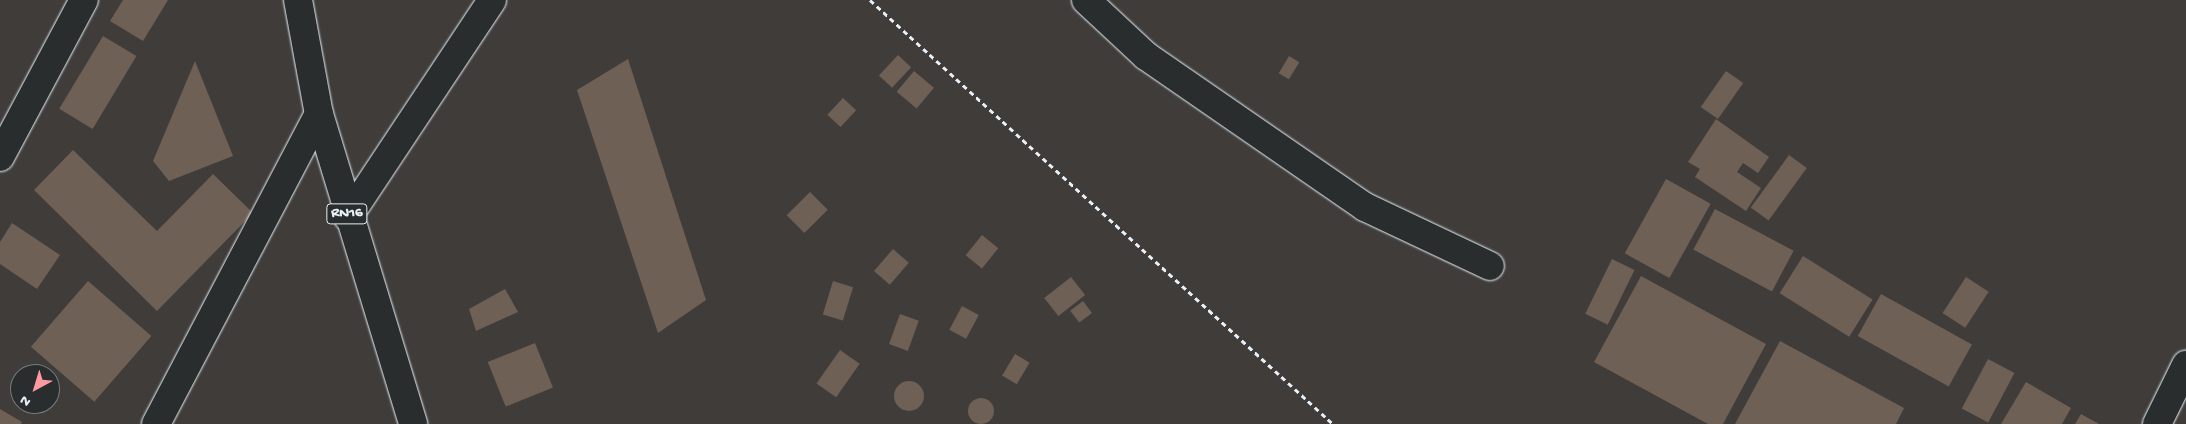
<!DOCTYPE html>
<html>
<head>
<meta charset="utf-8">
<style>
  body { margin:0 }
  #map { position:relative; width:2186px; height:424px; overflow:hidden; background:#3f3c3a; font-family:"Gochi Hand",sans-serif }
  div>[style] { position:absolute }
  .building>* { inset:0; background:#6f6056; transform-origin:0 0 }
  .round { border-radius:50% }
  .path>* { height:3px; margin-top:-1.5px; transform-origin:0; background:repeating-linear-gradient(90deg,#e8f1f8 0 5px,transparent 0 9px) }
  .roads { filter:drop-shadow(0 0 1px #e8f1f8) drop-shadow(0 0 1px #e8f1f8) }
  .minor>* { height:28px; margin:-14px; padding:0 14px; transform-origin:14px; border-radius:14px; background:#2a2d2e }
  .primary>* { height:28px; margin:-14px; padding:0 14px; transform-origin:14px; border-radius:14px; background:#2a2d2e }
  span { translate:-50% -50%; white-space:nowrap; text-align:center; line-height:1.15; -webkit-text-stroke:5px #2a2d2e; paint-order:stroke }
  .shield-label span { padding:1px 4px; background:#2a2d2e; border:1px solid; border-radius:4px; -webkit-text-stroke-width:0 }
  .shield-label { font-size:15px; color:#e8f1f8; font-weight:700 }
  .north { position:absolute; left:10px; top:364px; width:50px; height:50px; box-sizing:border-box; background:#2a2d2e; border:1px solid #767b7f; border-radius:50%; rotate:219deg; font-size:14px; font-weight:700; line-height:20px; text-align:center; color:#e8f1f8 }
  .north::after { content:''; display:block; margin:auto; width:18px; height:22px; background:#ff9aa2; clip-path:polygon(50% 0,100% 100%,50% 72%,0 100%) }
</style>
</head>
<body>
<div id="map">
  <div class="building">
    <div style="clip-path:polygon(123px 0,168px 0,143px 41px,110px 21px)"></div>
    <div style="left:103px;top:36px;width:39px;height:85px;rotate:31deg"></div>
    <div style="left:898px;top:55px;width:18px;height:28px;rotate:43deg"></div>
    <div style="left:1289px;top:56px;width:12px;height:20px;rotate:31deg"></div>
    <div style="clip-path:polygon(628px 59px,706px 300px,658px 333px,577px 90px)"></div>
    <div style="clip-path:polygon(195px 61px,233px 156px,169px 181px,153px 161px)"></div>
    <div style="left:914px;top:71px;width:26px;height:27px;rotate:40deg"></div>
    <div style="left:1726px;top:71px;width:21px;height:44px;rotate:35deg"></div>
    <div style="left:843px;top:98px;width:18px;height:23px;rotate:43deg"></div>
    <div style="clip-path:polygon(1716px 119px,1769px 157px,1758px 173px,1743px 163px,1737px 172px,1761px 188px,1746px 211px,1695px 177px,1700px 169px,1688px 162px)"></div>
    <div style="clip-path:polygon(73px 150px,157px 231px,213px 174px,253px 213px,157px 311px,34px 190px)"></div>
    <div style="left:1789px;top:155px;width:22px;height:65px;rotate:36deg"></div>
    <div style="left:1666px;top:179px;width:51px;height:85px;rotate:29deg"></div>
    <div style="left:810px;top:192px;width:25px;height:33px;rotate:45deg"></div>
    <div style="left:1715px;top:209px;width:89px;height:46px;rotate:28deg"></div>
    <div style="clip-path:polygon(12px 223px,60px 255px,37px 289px,0 264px,0 242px)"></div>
    <div style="left:982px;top:235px;width:21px;height:26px;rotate:39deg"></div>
    <div style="left:893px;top:249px;width:21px;height:29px;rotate:41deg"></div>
    <div style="left:1803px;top:256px;width:82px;height:44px;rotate:32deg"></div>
    <div style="left:1612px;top:259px;width:25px;height:61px;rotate:26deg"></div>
    <div style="clip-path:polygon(1641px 276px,1766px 344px,1723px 424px,1708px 424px,1594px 362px)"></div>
    <div style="left:1071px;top:277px;width:23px;height:34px;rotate:52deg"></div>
    <div style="left:1966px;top:277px;width:27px;height:43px;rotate:33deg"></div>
    <div style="left:88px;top:281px;width:84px;height:87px;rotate:41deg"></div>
    <div style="left:833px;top:281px;width:21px;height:35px;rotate:17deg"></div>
    <div style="clip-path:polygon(505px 289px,518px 312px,476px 331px,469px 309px)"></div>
    <div style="left:1881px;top:294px;width:104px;height:48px;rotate:29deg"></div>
    <div style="left:1083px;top:301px;width:15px;height:16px;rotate:53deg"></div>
    <div style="left:962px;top:306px;width:19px;height:27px;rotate:28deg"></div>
    <div style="left:900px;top:314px;width:20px;height:32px;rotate:20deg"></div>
    <div style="clip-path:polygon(1780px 341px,1904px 408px,1896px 424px,1735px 424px)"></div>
    <div style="left:535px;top:343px;width:48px;height:51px;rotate:68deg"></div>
    <div style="left:840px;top:350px;width:24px;height:41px;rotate:35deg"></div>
    <div style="left:1015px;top:354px;width:17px;height:25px;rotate:31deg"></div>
    <div style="left:1988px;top:359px;width:30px;height:56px;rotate:28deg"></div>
    <div class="round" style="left:894px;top:381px;width:30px;height:30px"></div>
    <div style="clip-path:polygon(2026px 382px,2071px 408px,2062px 424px,2001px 424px)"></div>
    <div class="round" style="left:968px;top:398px;width:26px;height:26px"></div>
    <div style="clip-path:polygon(0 409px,22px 422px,21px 424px,0 424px)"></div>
    <div style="clip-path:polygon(2081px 414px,2099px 424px,2075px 424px)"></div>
  </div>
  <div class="path">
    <div style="left:870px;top:0;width:628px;rotate:42.48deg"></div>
  </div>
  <div class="roads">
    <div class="minor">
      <div style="left:1086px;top:0;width:82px;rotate:43deg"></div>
      <div style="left:1146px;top:56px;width:266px;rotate:34.6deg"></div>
      <div style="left:1365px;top:207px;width:138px;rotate:25.3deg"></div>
      <div style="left:0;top:157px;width:178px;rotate:-61.9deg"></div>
      <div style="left:348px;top:217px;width:260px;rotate:-56.4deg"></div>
      <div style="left:156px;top:424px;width:350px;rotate:-62.3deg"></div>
      <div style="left:2157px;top:424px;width:66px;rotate:-63.8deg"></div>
    </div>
    <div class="primary">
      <div style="left:298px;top:0;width:116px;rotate:79.6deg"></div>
      <div style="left:319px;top:114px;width:324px;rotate:73.1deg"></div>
    </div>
  </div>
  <div class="shield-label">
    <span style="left:347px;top:214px">RN16</span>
  </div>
  <div class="north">N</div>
</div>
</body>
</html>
